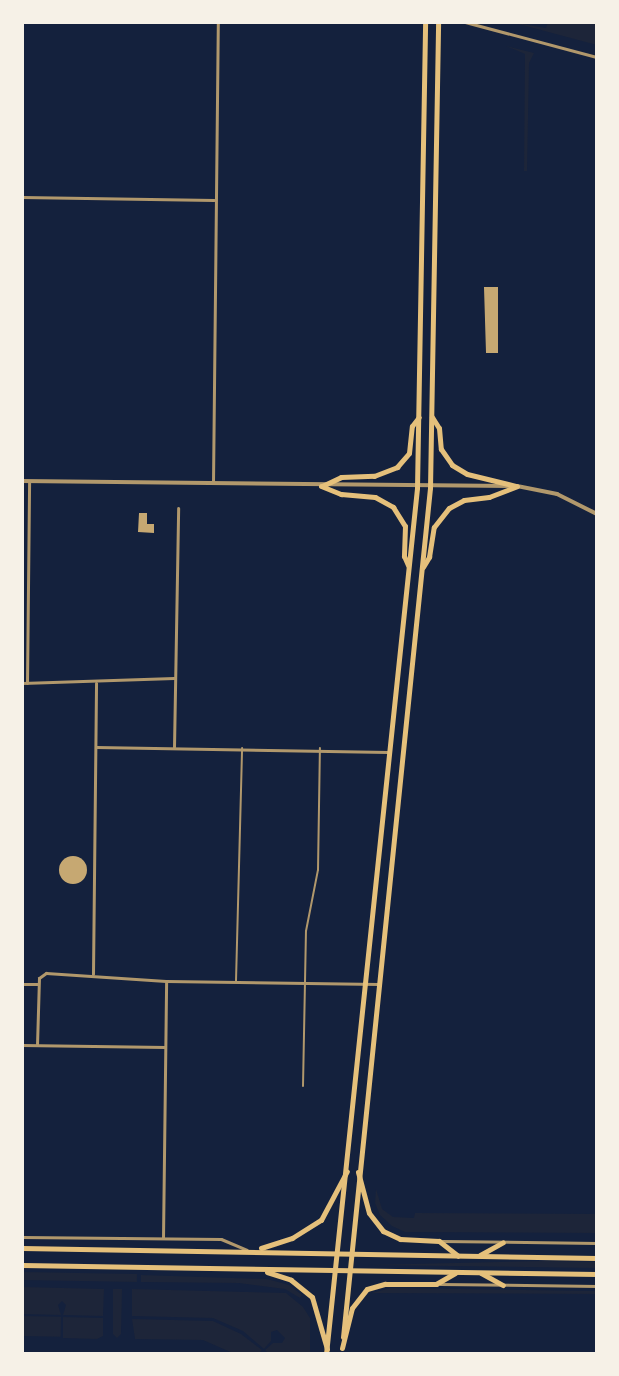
<!DOCTYPE html>
<html>
<head>
<meta charset="utf-8">
<style>
  body { margin:0 }
  #map { position:relative; width:619px; height:1376px; overflow:hidden; background:#14213d; font-family:"Sofia Sans Condensed",sans-serif }
  div>[style] { position:absolute }
  .green>* { inset:0; background:#1d2539; transform-origin:0 0 }
  .building>* { inset:0; background:#c6a872 }
  .round { border-radius:50% }
  .service>* { height:2px; margin:-1px; padding:0 1px; transform-origin:1px; border-radius:1px; background:#b1986c }
  .minor>* { height:3px; margin:-1.5px; padding:0 1.5px; transform-origin:1.5px; border-radius:1.5px; background:#b1986c }
  .tertiary>* { height:4px; margin:-2px; padding:0 2px; transform-origin:2px; border-radius:2px; background:#b1986c }
  .secondary>* { height:5px; margin:-2.5px; padding:0 2.5px; transform-origin:2.5px; border-radius:2.5px; background:#e5c07b }
  .primary>* { height:5px; margin:-2.5px; padding:0 2.5px; transform-origin:2.5px; border-radius:2.5px; background:#e5c07b }
  span { translate:-50% -50%; white-space:nowrap; text-align:center; line-height:1.15; -webkit-text-stroke:8px #f6f1e7; paint-order:stroke }
  .frame { position:absolute; inset:0; border:24px solid #f6f1e7; pointer-events:none }
</style>
</head>
<body>
<div id="map">
  <div class="green">
    <div style="clip-path:polygon(511px 22px,546px 28px,548px 22px,597px 22px,597px 45px)"></div>
    <div style="clip-path:polygon(506px 46px,534px 53px,529px 63px,527px 171px,524px 171px,525px 54px)"></div>
    <div style="clip-path:polygon(376px 1189px,382px 1209px,393px 1217px,414px 1218px,415px 1213px,597px 1214px,597px 1233px,405px 1232px,392px 1226px,380px 1215px,375px 1203px)"></div>
    <div style="clip-path:polygon(546px 1261px,597px 1262px,597px 1268px,367px 1265px)"></div>
    <div style="left:22px;top:1272px;width:115px;height:8px;rotate:1deg"></div>
    <div style="clip-path:polygon(141px 1275px,267px 1279px,289px 1285px,302px 1295px,300px 1298px,285px 1289px,239px 1283px,141px 1282px)"></div>
    <div style="clip-path:polygon(22px 1287px,104px 1289px,103px 1316px,63px 1315px,66px 1305px,62px 1301px,58px 1305px,61px 1315px,22px 1314px)"></div>
    <div style="clip-path:polygon(391px 1288px,597px 1291px,597px 1294px,371px 1293px)"></div>
    <div style="clip-path:polygon(113px 1289px,122px 1289px,121px 1334px,117px 1338px,113px 1334px)"></div>
    <div style="clip-path:polygon(132px 1289px,286px 1293px,303px 1307px,310px 1318px,310px 1354px,269px 1354px,265px 1350px,273px 1343px,282px 1343px,285px 1338px,277px 1330px,271px 1332px,271px 1341px,264px 1349px,243px 1331px,213px 1318px,132px 1316px)"></div>
    <div style="left:22px;top:1316px;width:39px;height:20px;rotate:1deg"></div>
    <div style="clip-path:polygon(63px 1317px,103px 1318px,103px 1336px,97px 1339px,63px 1338px)"></div>
    <div style="clip-path:polygon(132px 1319px,213px 1321px,241px 1334px,262px 1350px,258px 1354px,235px 1354px,203px 1340px,135px 1339px)"></div>
  </div>
  <div class="building">
    <div style="clip-path:polygon(484px 287px,498px 287px,498px 353px,486px 353px)"></div>
    <div style="clip-path:polygon(139px 513px,147px 513px,147px 524px,154px 524px,154px 533px,138px 532px)"></div>
    <div class="round" style="left:59px;top:856px;width:28px;height:28px"></div>
  </div>
  <div class="service">
    <div style="left:236px;top:981px;width:233px;rotate:-88.5deg"></div>
    <div style="left:303px;top:1086px;width:155px;rotate:-88.9deg"></div>
    <div style="left:306px;top:931px;width:62px;rotate:-78.9deg"></div>
    <div style="left:318px;top:870px;width:122px;rotate:-89.1deg"></div>
  </div>
  <div class="minor">
    <div style="left:465px;top:22px;width:137px;rotate:14.9deg"></div>
    <div style="left:22px;top:197px;width:192px;rotate:0.9deg"></div>
    <div style="left:213px;top:483px;width:461px;rotate:-89.4deg"></div>
    <div style="left:22px;top:683px;width:152px;rotate:-1.9deg"></div>
    <div style="left:27px;top:683px;width:202px;rotate:-89.4deg"></div>
    <div style="left:96px;top:747px;width:292px;rotate:1deg"></div>
    <div style="left:174px;top:747px;width:239px;rotate:-89deg"></div>
    <div style="left:93px;top:974px;width:291px;rotate:-89.4deg"></div>
    <div style="left:22px;top:984px;width:16px"></div>
    <div style="left:22px;top:1045px;width:143px;rotate:0.8deg"></div>
    <div style="left:37px;top:1045px;width:67px;rotate:-88.3deg"></div>
    <div style="left:39px;top:978px;width:9px;rotate:-36deg"></div>
    <div style="left:46px;top:973px;width:120px;rotate:3.8deg"></div>
    <div style="left:166px;top:981px;width:212px;rotate:0.8deg"></div>
    <div style="left:22px;top:1237px;width:199px;rotate:0.6deg"></div>
    <div style="left:221px;top:1239px;width:28px;rotate:23deg"></div>
    <div style="left:163px;top:1238px;width:257px;rotate:-89.3deg"></div>
    <div style="left:441px;top:1241px;width:156px;rotate:0.7deg"></div>
    <div style="left:440px;top:1284px;width:157px;rotate:0.7deg"></div>
  </div>
  <div class="tertiary">
    <div style="left:22px;top:481px;width:495px;rotate:0.6deg"></div>
    <div style="left:517px;top:486px;width:41px;rotate:11.3deg"></div>
    <div style="left:557px;top:494px;width:45px;rotate:26.6deg"></div>
  </div>
  <div class="secondary">
    <div style="left:432px;top:417px;width:13px;rotate:58deg"></div>
    <div style="left:439px;top:428px;width:21px;rotate:85deg"></div>
    <div style="left:441px;top:449px;width:19px;rotate:55deg"></div>
    <div style="left:452px;top:465px;width:17px;rotate:31deg"></div>
    <div style="left:467px;top:474px;width:50px;rotate:13.8deg"></div>
    <div style="left:321px;top:486px;width:22px;rotate:22deg"></div>
    <div style="left:341px;top:494px;width:34px;rotate:5deg"></div>
    <div style="left:375px;top:497px;width:21px;rotate:29deg"></div>
    <div style="left:393px;top:507px;width:22px;rotate:58deg"></div>
    <div style="left:405px;top:526px;width:30px;rotate:92deg"></div>
    <div style="left:404px;top:556px;width:10px;rotate:66deg"></div>
    <div style="left:322px;top:486px;width:21px;rotate:-25deg"></div>
    <div style="left:341px;top:477px;width:33px;rotate:-2deg"></div>
    <div style="left:374px;top:476px;width:25px;rotate:-21deg"></div>
    <div style="left:397px;top:467px;width:18px;rotate:-49deg"></div>
    <div style="left:409px;top:453px;width:27px;rotate:-84deg"></div>
    <div style="left:412px;top:426px;width:11px;rotate:-52deg"></div>
    <div style="left:423px;top:567px;width:12px;rotate:-59deg"></div>
    <div style="left:429px;top:557px;width:30px;rotate:-81deg"></div>
    <div style="left:434px;top:527px;width:24px;rotate:-52deg"></div>
    <div style="left:449px;top:508px;width:17px;rotate:-28deg"></div>
    <div style="left:464px;top:500px;width:25px;rotate:-7deg"></div>
    <div style="left:489px;top:497px;width:30px;rotate:-21deg"></div>
    <div style="left:343px;top:1337px;width:853px;rotate:-84.15deg"></div>
    <div style="left:430px;top:488px;width:466px;rotate:-89deg"></div>
    <div style="left:326px;top:1354px;width:871px;rotate:-84deg"></div>
    <div style="left:417px;top:488px;width:466px;rotate:-89deg"></div>
  </div>
  <div class="primary">
    <div style="left:358px;top:1172px;width:42px;rotate:75deg"></div>
    <div style="left:369px;top:1213px;width:23px;rotate:52deg"></div>
    <div style="left:383px;top:1231px;width:19px;rotate:25deg"></div>
    <div style="left:400px;top:1239px;width:39px;rotate:3deg"></div>
    <div style="left:439px;top:1241px;width:24px;rotate:38deg"></div>
    <div style="left:22px;top:1248px;width:575px;rotate:1deg"></div>
    <div style="left:261px;top:1248px;width:33px;rotate:-18deg"></div>
    <div style="left:292px;top:1238px;width:34px;rotate:-32deg"></div>
    <div style="left:321px;top:1220px;width:55px;rotate:-62deg"></div>
    <div style="left:480px;top:1255px;width:26px;rotate:-29deg"></div>
    <div style="left:22px;top:1265px;width:575px;rotate:0.9deg"></div>
    <div style="left:267px;top:1272px;width:25px;rotate:18deg"></div>
    <div style="left:291px;top:1280px;width:27px;rotate:39deg"></div>
    <div style="left:312px;top:1297px;width:54px;rotate:73.9deg"></div>
    <div style="left:481px;top:1273px;width:25px;rotate:29deg"></div>
    <div style="left:342px;top:1348px;width:41px;rotate:-76deg"></div>
    <div style="left:352px;top:1308px;width:24px;rotate:-52deg"></div>
    <div style="left:367px;top:1289px;width:19px;rotate:-16deg"></div>
    <div style="left:385px;top:1284px;width:51px"></div>
    <div style="left:436px;top:1284px;width:22px;rotate:-30deg"></div>
  </div>
  <div class="frame"></div>
</div>
</body>
</html>
